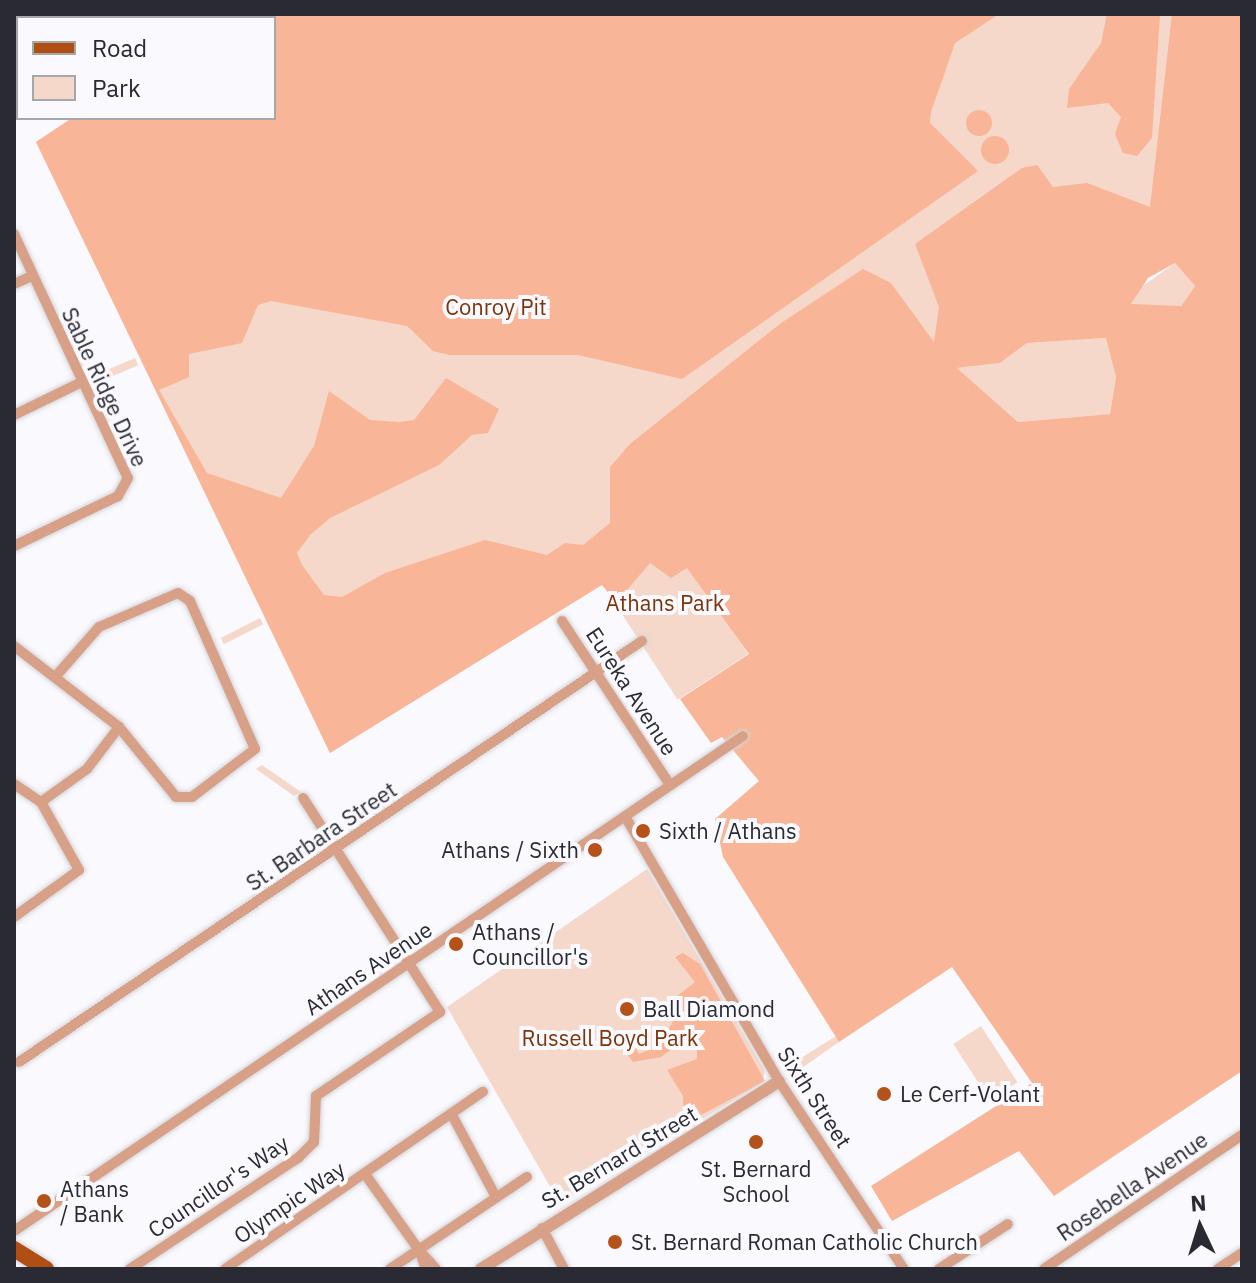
<!DOCTYPE html>
<html>
<head>
<meta charset="utf-8">
<style>
  body { margin:0 }
  #map { position:relative; width:1256px; height:1283px; overflow:hidden; background:#f9f9fe; font-family:"IBM Plex Sans",sans-serif }
  div>[style] { position:absolute }
  .green>* { inset:0; background:#f6d8ca; transform-origin:0 0 }
  .forest>* { inset:0; background:#f8b597 }
  .round { border-radius:50% }
  .roads { filter:drop-shadow(0 0 2px #d4d4d9) drop-shadow(0 0 2px #d4d4d9) }
  .minor>* { height:10px; margin:-5px; padding:0 5px; transform-origin:5px; border-radius:5px; background:#d8a086 }
  .tertiary>* { height:12px; margin:-6px; padding:0 6px; transform-origin:6px; border-radius:6px; background:#d8a086 }
  .primary>* { height:16px; margin:-8px; padding:0 8px; transform-origin:8px; border-radius:8px; background:#b14e14 }
  .dots>* { width:22px; height:22px; translate:-50% -50%; box-sizing:border-box; border:4px solid #f9f9fe; border-radius:50% }
  span { translate:-50% -50%; white-space:nowrap; text-align:center; line-height:1.15; -webkit-text-stroke:8px #f9f9fe; paint-order:stroke }
  .park-label { font-size:22px; color:#7c3409 }
  .street-label { font-size:22px; color:#292a33 }
  .poi-label { font-size:22px; color:#292a33 }
  .left { translate:0 -50%; text-align:left }
  .right { translate:-100% -50%; text-align:right }
  .frame { position:absolute; inset:0; border:16px solid #292a33; pointer-events:none }
  .legend { position:absolute; left:16px; top:16px; width:260px; height:104px; box-sizing:border-box; background:#f9f9fe; border:2px solid #a6a6ad; margin:0; padding:10px 14px; list-style:none; font-size:24px; color:#292a33 }
  .legend li { display:flex; align-items:center; gap:16px; height:40px }
  .legend b { width:40px; border:2px solid #a6a6ad }
  .north { position:absolute; left:1160px; top:1187px; width:80px; height:80px; -webkit-text-stroke:6px #f9f9fe; paint-order:stroke; rotate:356deg; font-size:22px; font-weight:700; line-height:32px; text-align:center; color:#292a33 }
  .north::after { content:''; display:block; margin:auto; width:28px; height:36px; background:#292a33; clip-path:polygon(50% 0,100% 100%,50% 72%,0 100%) }
</style>
</head>
<body>
<div id="map">
  <div class="green">
    <div style="clip-path:polygon(95px 14px,1242px 14px,1242px 154px,330px 753px,36px 142px,72px 118px,274px 118px,274px 18px)"></div>
    <div style="clip-path:polygon(1175px 263px,1195px 286px,1181px 306px,1131px 305px,1133px 293px)"></div>
    <div style="clip-path:polygon(1107px 338px,1116px 377px,1110px 414px,1018px 422px,957px 368px,1000px 363px,1027px 343px)"></div>
    <div style="left:135px;top:358px;width:8px;height:44px;rotate:67deg"></div>
    <div style="left:674px;top:540px;width:136px;height:84px;rotate:57deg"></div>
    <div style="left:260px;top:618px;width:7px;height:44px;rotate:63deg"></div>
    <div style="clip-path:polygon(262px 765px,301px 792px,294px 796px,256px 769px)"></div>
    <div style="clip-path:polygon(647px 869px,765px 1071px,762px 1083px,560px 1204px,447px 1007px)"></div>
    <div style="left:981px;top:1026px;width:67px;height:33px;rotate:57deg"></div>
    <div style="clip-path:polygon(836px 1036px,839px 1042px,789px 1077px,785px 1068px)"></div>
  </div>
  <div class="forest">
    <div style="clip-path:polygon(evenodd,95px 14px,999px 14px,955px 43px,931px 112px,930px 123px,978px 171px,682px 379px,578px 355px,449px 355px,433px 351px,407px 326px,271px 301px,258px 305px,242px 343px,189px 354px,189px 377px,159px 390px,207px 473px,281px 498px,314px 446px,329px 391px,370px 420px,400px 422px,414px 420px,446px 378px,499px 409px,488px 433px,472px 435px,439px 465px,330px 518px,310px 535px,297px 553px,302px 565px,324px 595px,342px 597px,385px 573px,485px 540px,547px 555px,565px 543px,583px 545px,610px 523px,610px 467px,630px 444px,781px 323px,863px 269px,891px 283px,934px 342px,939px 307px,915px 244px,1022px 168px,1037px 165px,1053px 187px,1087px 183px,1150px 207px,1172px 14px,1242px 14px,1242px 1071px,1054px 1196px,1019px 1151px,892px 1221px,871px 1186px,1032px 1083px,952px 967px,839px 1042px,723px 857px,715px 819px,759px 781px,722px 737px,711px 743px,680px 699px,749px 654px,687px 568px,671px 578px,650px 563px,627px 590px,611px 596px,602px 585px,330px 753px,36px 142px,72px 118px,274px 118px,274px 18px,95px 14px,1175px 263px,1195px 286px,1181px 306px,1131px 304px,1148px 278px,1175px 263px,95px 14px,1106px 338px,1116px 377px,1110px 414px,1018px 422px,957px 368px,1000px 363px,1027px 343px,1106px 338px)"></div>
    <div style="clip-path:polygon(1107px 14px,1160px 14px,1152px 138px,1137px 156px,1123px 153px,1115px 134px,1121px 117px,1108px 103px,1067px 108px,1069px 89px,1101px 43px)"></div>
    <div class="round" style="left:966px;top:110px;width:26px;height:26px"></div>
    <div class="round" style="left:981px;top:136px;width:28px;height:28px"></div>
    <div style="clip-path:polygon(683px 953px,700px 964px,765px 1081px,684px 1124px,683px 1096px,667px 1070px,697px 1059px,697px 1050px,686px 1039px,661px 1057px,633px 1062px,618px 1042px,627px 1034px,639px 1054px,660px 1046px,673px 1021px,671px 1001px,695px 982px,675px 957px)"></div>
  </div>
  <div class="roads">
    <div class="minor">
      <div style="left:14px;top:234px;width:269px;rotate:65deg"></div>
      <div style="left:128px;top:478px;width:21px;rotate:119deg"></div>
      <div style="left:118px;top:496px;width:115px;rotate:154.3deg"></div>
      <div style="left:14px;top:284px;width:20px;rotate:-24deg"></div>
      <div style="left:14px;top:415px;width:76px;rotate:-25.9deg"></div>
      <div style="left:562px;top:621px;width:194px;rotate:56.6deg"></div>
      <div style="left:14px;top:646px;width:133px;rotate:37.6deg"></div>
      <div style="left:119px;top:727px;width:90px;rotate:50.8deg"></div>
      <div style="left:176px;top:797px;width:16px"></div>
      <div style="left:192px;top:797px;width:79px;rotate:-37.3deg"></div>
      <div style="left:255px;top:749px;width:162px;rotate:-113.7deg"></div>
      <div style="left:190px;top:601px;width:14px;rotate:-146deg"></div>
      <div style="left:178px;top:593px;width:86px;rotate:156.7deg"></div>
      <div style="left:99px;top:627px;width:67px;rotate:131.3deg"></div>
      <div style="left:14px;top:784px;width:32px;rotate:34deg"></div>
      <div style="left:41px;top:802px;width:78px;rotate:60.8deg"></div>
      <div style="left:79px;top:870px;width:80px;rotate:144.1deg"></div>
      <div style="left:41px;top:802px;width:57px;rotate:-35.7deg"></div>
      <div style="left:87px;top:769px;width:53px;rotate:-52.7deg"></div>
      <div style="left:626px;top:818px;width:304px;rotate:59.8deg"></div>
      <div style="left:779px;top:1081px;width:226px;rotate:56.4deg"></div>
      <div style="left:19px;top:1062px;width:752px;rotate:-34.05deg"></div>
      <div style="left:452px;top:1115px;width:93px;rotate:61.8deg"></div>
      <div style="left:365px;top:1174px;width:93px;rotate:54.6deg"></div>
      <div style="left:542px;top:1228px;width:47px;rotate:61.8deg"></div>
      <div style="left:14px;top:1231px;width:881px;rotate:-34.18deg"></div>
      <div style="left:130px;top:1269px;width:203px;rotate:-33.5deg"></div>
      <div style="left:299px;top:1157px;width:21px;rotate:-45deg"></div>
      <div style="left:314px;top:1142px;width:46px;rotate:-87.5deg"></div>
      <div style="left:316px;top:1096px;width:150px;rotate:-34.1deg"></div>
      <div style="left:440px;top:1012px;width:254px;rotate:-122.6deg"></div>
      <div style="left:225px;top:1269px;width:313px;rotate:-34.5deg"></div>
      <div style="left:390px;top:1269px;width:165px;rotate:-33.9deg"></div>
      <div style="left:426px;top:1269px;width:20px;rotate:-110deg"></div>
      <div style="left:419px;top:1250px;width:25px;rotate:48deg"></div>
      <div style="left:939px;top:1269px;width:82px;rotate:-33.1deg"></div>
      <div style="left:1044px;top:1269px;width:239px;rotate:-34.1deg"></div>
      <div style="left:1218px;top:1269px;width:29px;rotate:-34deg"></div>
    </div>
    <div class="tertiary">
      <div style="left:481px;top:1269px;width:352px;rotate:-32.2deg"></div>
    </div>
    <div class="primary">
      <div style="left:26px;top:18px;width:7px;rotate:-34deg"></div>
      <div style="left:63px;top:18px;width:7px;rotate:-34deg"></div>
      <div style="left:14px;top:51px;width:4px;rotate:-27deg"></div>
      <div style="left:14px;top:1249px;width:38px;rotate:32deg"></div>
    </div>
  </div>
  <div class="dots">
    <div style="left:643px;top:831px;background:#b5521a"></div>
    <div style="left:595px;top:850px;background:#b5521a"></div>
    <div style="left:456px;top:944px;background:#b5521a"></div>
    <div style="left:627px;top:1009px;background:#b5521a"></div>
    <div style="left:884px;top:1094px;background:#b5521a"></div>
    <div style="left:756px;top:1142px;background:#b5521a"></div>
    <div style="left:44px;top:1201px;background:#b5521a"></div>
    <div style="left:615px;top:1242px;background:#b5521a"></div>
  </div>
  <div class="park-label">
    <span style="left:496px;top:307px">Conroy Pit</span>
    <span style="left:665px;top:603px">Athans Park</span>
    <span style="left:610px;top:1038px">Russell Boyd Park</span>
  </div>
  <div class="street-label">
    <span style="left:105px;top:387px;rotate:65deg">Sable Ridge Drive</span>
    <span style="left:632px;top:691px;rotate:57deg">Eureka Avenue</span>
    <span style="left:321px;top:836px;rotate:-34deg">St. Barbara Street</span>
    <span style="left:368px;top:968px;rotate:-34deg">Athans Avenue</span>
    <span style="left:815px;top:1097px;rotate:57deg">Sixth Street</span>
    <span style="left:619px;top:1157px;rotate:-31deg">St. Bernard Street</span>
    <span style="left:218px;top:1186px;rotate:-34deg">Councillor's Way</span>
    <span style="left:1132px;top:1186px;rotate:-34deg">Rosebella Avenue</span>
    <span style="left:289px;top:1202px;rotate:-34deg">Olympic Way</span>
  </div>
  <div class="poi-label">
    <span class="left" style="left:659px;top:831px">Sixth / Athans</span>
    <span class="right" style="left:579px;top:850px">Athans / Sixth</span>
    <span class="left" style="left:472px;top:944px">Athans /<br>Councillor's</span>
    <span class="left" style="left:643px;top:1009px">Ball Diamond</span>
    <span class="left" style="left:900px;top:1094px">Le Cerf-Volant</span>
    <span style="left:756px;top:1181px">St. Bernard<br>School</span>
    <span class="left" style="left:60px;top:1201px">Athans<br>/ Bank</span>
    <span class="left" style="left:631px;top:1242px">St. Bernard Roman Catholic Church</span>
  </div>
  <div class="frame"></div>
  <ul class="legend">
  <li><b style="height:10px;background:#b14e14"></b>Road</li>
  <li><b style="height:22px;background:#f6d8ca"></b>Park</li>
  </ul>
  <div class="north">N</div>
</div>
</body>
</html>
